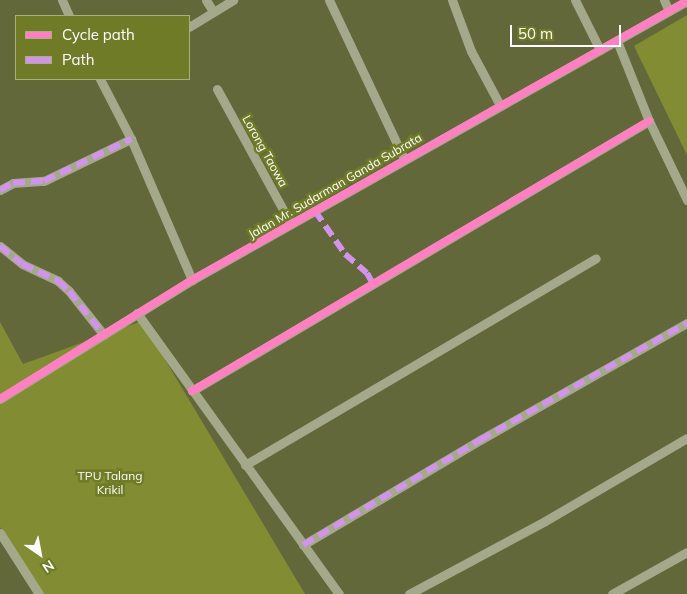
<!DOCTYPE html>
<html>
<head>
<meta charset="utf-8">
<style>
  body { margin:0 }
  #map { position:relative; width:687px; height:594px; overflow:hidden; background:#62683a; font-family:Mulish,sans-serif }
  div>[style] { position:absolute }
  .green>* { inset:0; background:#818c33 }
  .minor>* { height:9px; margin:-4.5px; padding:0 4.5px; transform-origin:4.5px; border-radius:4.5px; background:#a5a98b }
  .quiet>* { height:6px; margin-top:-3px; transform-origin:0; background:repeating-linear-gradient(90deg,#d193ec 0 12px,transparent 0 18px) }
  .cycleway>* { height:8px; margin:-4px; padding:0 4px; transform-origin:4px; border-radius:4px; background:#ff80c0 }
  span { translate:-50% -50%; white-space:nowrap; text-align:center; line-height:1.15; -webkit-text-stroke:5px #6f7b27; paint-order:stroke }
  .street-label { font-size:12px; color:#fff }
  .park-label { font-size:12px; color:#fcfdf5 }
  .legend { position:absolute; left:15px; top:15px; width:175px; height:65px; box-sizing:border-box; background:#6f7b27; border:1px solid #a9b07d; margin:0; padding:6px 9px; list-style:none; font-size:15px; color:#fff }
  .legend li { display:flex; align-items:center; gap:10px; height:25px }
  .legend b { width:25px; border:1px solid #a9b07d }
  .north { position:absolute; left:15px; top:529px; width:50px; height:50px; -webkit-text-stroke:4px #6f7b27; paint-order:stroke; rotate:147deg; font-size:14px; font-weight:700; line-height:20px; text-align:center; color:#fff }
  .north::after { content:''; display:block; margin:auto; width:18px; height:22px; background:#fff; clip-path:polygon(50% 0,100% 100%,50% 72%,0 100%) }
  .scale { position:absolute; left:510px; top:25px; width:111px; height:22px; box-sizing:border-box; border:2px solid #fff; border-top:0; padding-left:6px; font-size:15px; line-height:18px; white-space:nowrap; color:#fff; -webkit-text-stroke:4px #6f7b27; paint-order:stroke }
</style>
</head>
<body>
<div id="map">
  <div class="green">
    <div style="clip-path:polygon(687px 15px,687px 155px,634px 46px)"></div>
    <div style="clip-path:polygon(142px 321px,305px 594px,43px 594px,0 527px,0 322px,23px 364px)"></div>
  </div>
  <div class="minor">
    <div style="left:62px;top:0;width:17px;rotate:66deg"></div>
    <div style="left:206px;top:0;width:13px;rotate:58deg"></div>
    <div style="left:329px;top:0;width:176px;rotate:64.7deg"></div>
    <div style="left:452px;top:0;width:54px;rotate:69.6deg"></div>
    <div style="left:471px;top:51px;width:61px;rotate:61.8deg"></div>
    <div style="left:575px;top:0;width:56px;rotate:63.4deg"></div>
    <div style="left:664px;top:0;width:12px;rotate:66deg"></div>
    <div style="left:189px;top:27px;width:52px;rotate:-31.5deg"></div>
    <div style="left:617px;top:41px;width:86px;rotate:68.2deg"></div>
    <div style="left:649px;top:121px;width:88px;rotate:64.3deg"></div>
    <div style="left:100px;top:79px;width:68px;rotate:62.7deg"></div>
    <div style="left:131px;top:139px;width:154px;rotate:66.6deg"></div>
    <div style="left:217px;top:89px;width:154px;rotate:61.3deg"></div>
    <div style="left:0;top:190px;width:15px;rotate:-28deg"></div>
    <div style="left:13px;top:183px;width:31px;rotate:-4deg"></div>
    <div style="left:44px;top:181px;width:97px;rotate:-25.8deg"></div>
    <div style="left:0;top:246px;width:28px;rotate:39deg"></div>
    <div style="left:22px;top:264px;width:40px;rotate:25deg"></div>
    <div style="left:58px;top:281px;width:15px;rotate:42deg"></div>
    <div style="left:69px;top:291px;width:56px;rotate:51.5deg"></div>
    <div style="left:137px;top:313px;width:346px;rotate:54.3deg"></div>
    <div style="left:192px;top:391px;width:531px;rotate:-30.58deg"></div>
    <div style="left:0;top:399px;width:226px;rotate:-31.8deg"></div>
    <div style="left:192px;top:280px;width:568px;rotate:-29.41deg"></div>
    <div style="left:245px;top:465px;width:407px;rotate:-30.5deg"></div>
    <div style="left:0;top:533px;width:72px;rotate:57.4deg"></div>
    <div style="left:303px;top:545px;width:206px;rotate:-30.7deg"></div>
    <div style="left:480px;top:440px;width:238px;rotate:-29.5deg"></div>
    <div style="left:409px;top:594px;width:154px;rotate:-28.2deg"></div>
    <div style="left:545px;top:521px;width:164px;rotate:-30.3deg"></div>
    <div style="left:612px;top:594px;width:86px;rotate:-29.2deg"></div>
  </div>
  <div class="quiet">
    <div style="left:0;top:190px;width:15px;rotate:-28deg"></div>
    <div style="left:13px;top:183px;width:31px;rotate:-4deg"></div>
    <div style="left:44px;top:181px;width:97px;rotate:-25.8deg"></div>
    <div style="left:315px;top:211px;width:52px;rotate:55.1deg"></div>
    <div style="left:345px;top:254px;width:29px;rotate:41deg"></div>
    <div style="left:367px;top:273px;width:13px;rotate:61deg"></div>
    <div style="left:0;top:246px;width:28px;rotate:39deg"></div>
    <div style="left:22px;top:264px;width:40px;rotate:25deg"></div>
    <div style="left:58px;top:281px;width:15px;rotate:42deg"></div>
    <div style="left:69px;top:291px;width:56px;rotate:51.5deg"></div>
    <div style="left:303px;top:545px;width:206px;rotate:-30.7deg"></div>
    <div style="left:480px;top:440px;width:238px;rotate:-29.5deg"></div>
  </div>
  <div class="cycleway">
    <div style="left:192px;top:391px;width:531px;rotate:-30.58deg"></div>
    <div style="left:0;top:399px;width:226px;rotate:-31.8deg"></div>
    <div style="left:192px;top:280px;width:568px;rotate:-29.41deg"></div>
  </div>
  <div class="street-label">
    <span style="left:265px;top:151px;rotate:61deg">Lorong Taowa</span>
    <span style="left:335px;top:186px;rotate:-30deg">Jalan Mr. Sudarman Ganda Subrata</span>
  </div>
  <div class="park-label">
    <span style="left:110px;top:483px">TPU Talang<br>Krikil</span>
  </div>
  <ul class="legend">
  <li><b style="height:6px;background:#ff80c0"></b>Cycle path</li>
  <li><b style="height:6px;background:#d193ec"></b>Path</li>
  </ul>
  <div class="north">N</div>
  <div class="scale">50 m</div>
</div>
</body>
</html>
